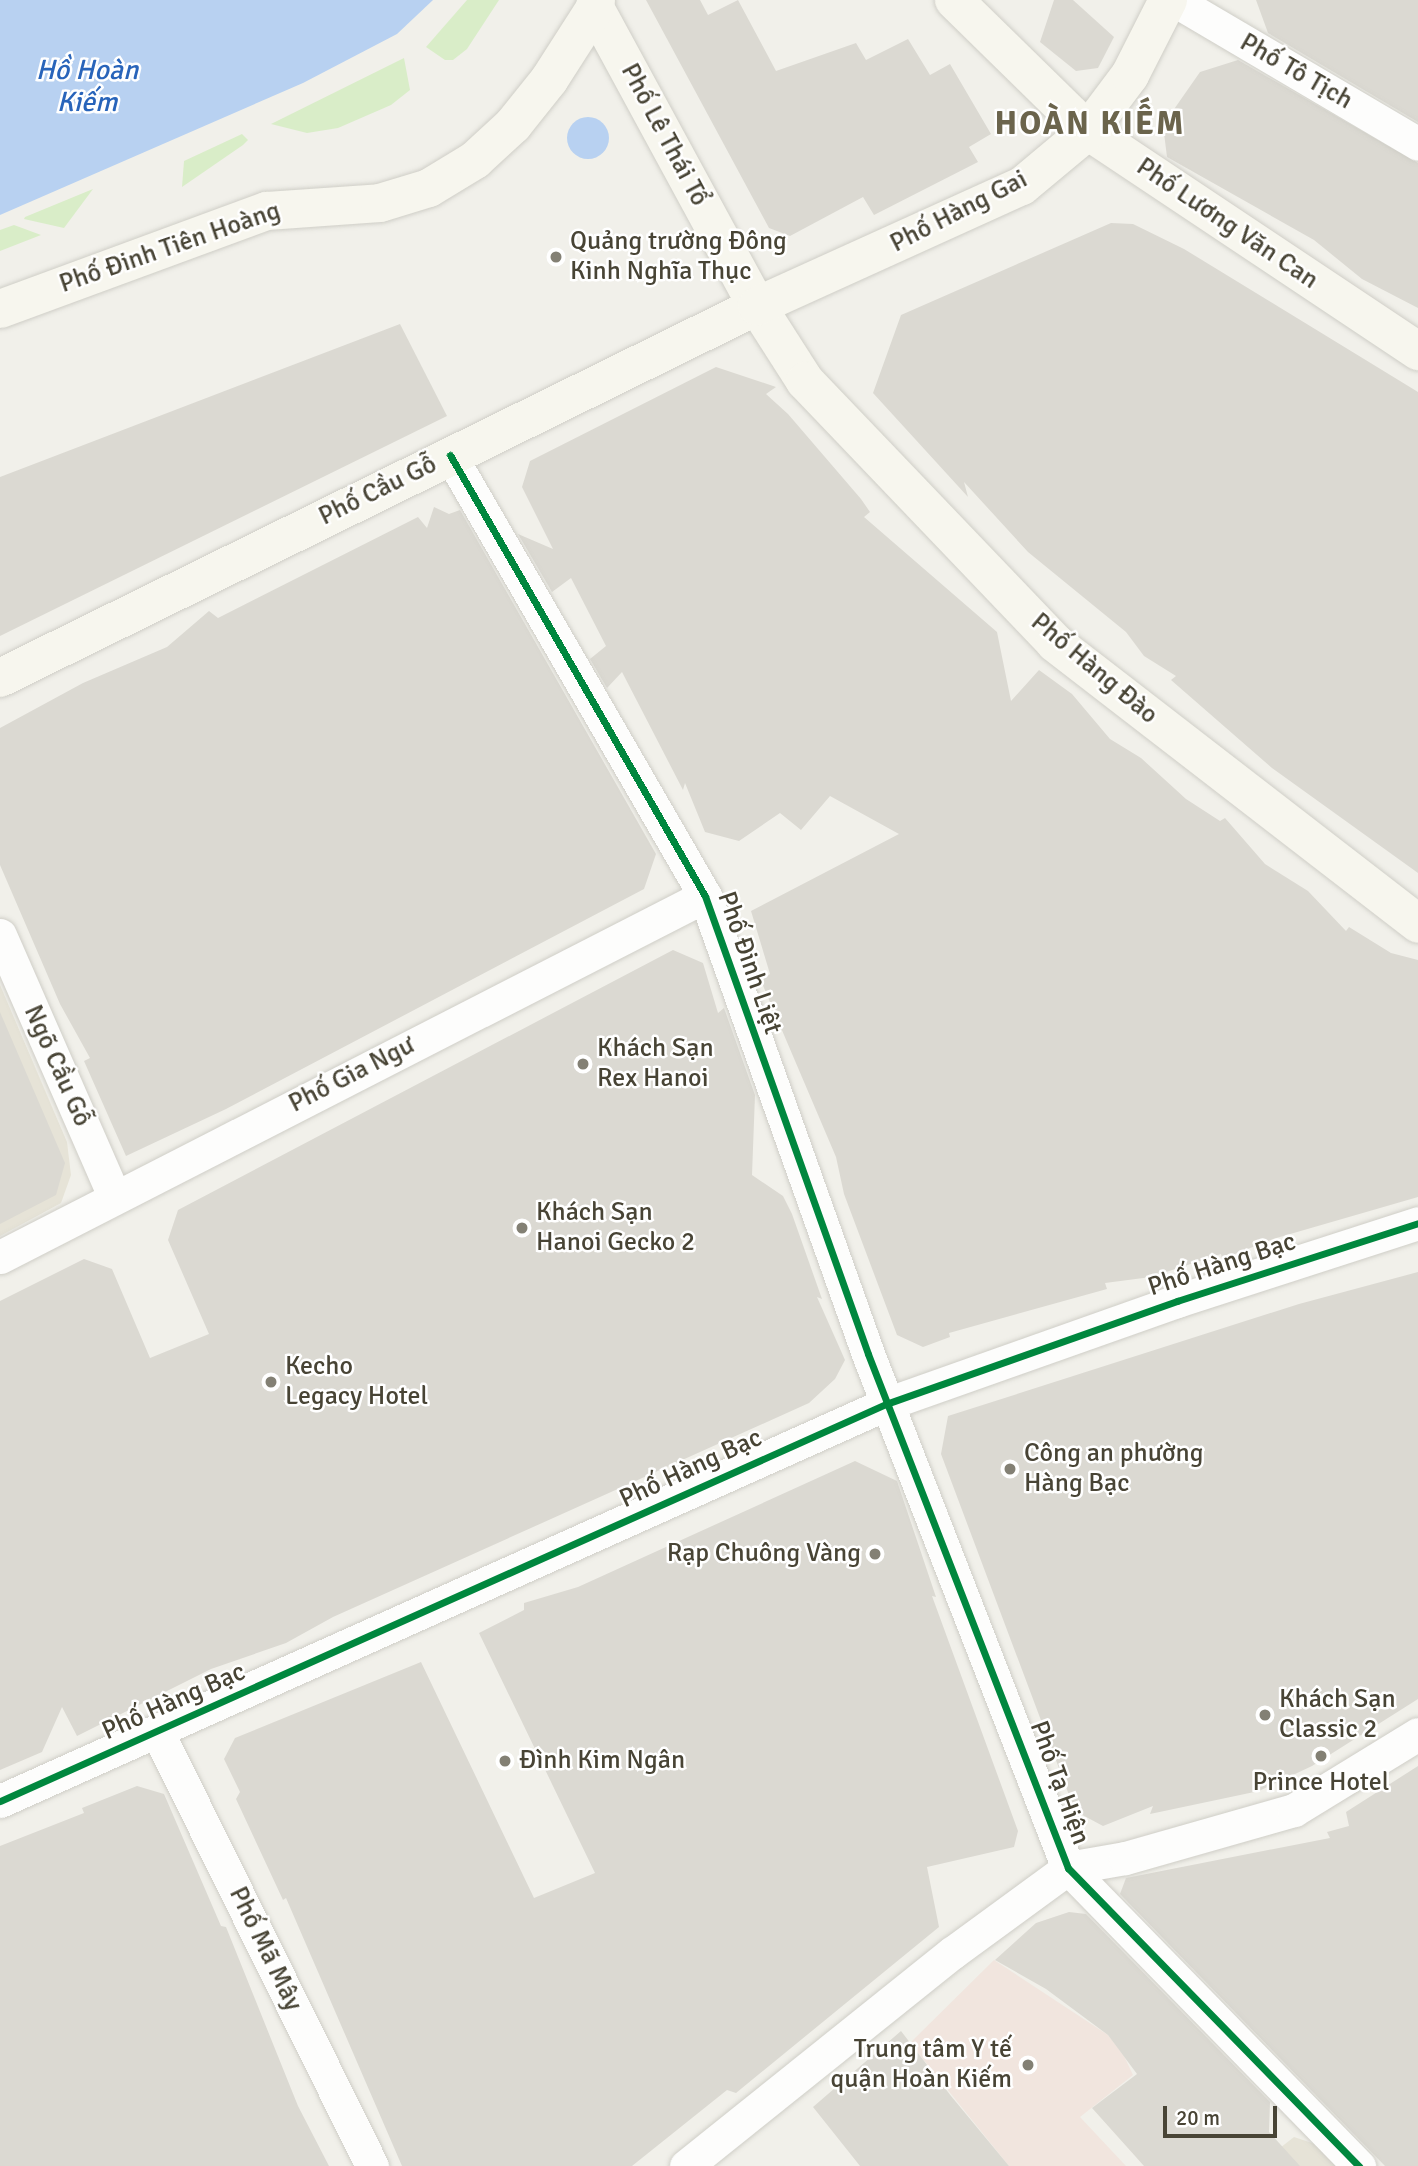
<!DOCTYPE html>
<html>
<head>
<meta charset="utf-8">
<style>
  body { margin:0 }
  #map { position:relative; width:1418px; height:2166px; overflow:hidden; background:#f1f0ea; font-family:Signika,sans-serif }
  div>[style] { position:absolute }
  .residential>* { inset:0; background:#e6e3d7 }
  .medical>* { inset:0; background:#f1e5de }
  .green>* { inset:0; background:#d9edc8 }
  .water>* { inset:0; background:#b8d1f1 }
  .round { border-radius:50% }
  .building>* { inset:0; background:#dbd9d2 }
  .roads { filter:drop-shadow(0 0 2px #cfcec7) drop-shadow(0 0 2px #cfcec7) }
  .street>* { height:33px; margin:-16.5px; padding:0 16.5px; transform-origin:16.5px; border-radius:16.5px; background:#fdfdfc }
  .secondary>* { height:38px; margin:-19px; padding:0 19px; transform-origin:19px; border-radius:19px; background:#f7f6ee }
  .cycleway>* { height:7px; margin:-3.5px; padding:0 3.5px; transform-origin:3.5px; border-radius:3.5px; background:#00873e }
  .dots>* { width:19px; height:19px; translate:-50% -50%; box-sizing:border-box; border:4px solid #fff; border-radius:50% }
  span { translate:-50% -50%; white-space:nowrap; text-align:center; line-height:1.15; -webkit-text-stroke:5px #fff; paint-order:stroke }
  .street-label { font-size:26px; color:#484435 }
  .poi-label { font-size:26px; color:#484435 }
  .left { translate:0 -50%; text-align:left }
  .right { translate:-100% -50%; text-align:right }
  .water-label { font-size:28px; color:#2864ba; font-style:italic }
  .district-label { font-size:33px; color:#6b644c; font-weight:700; letter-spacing:2px }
  .scale { position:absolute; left:1163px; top:2106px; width:114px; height:32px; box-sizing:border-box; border:4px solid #484435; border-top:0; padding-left:9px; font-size:21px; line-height:24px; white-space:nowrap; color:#484435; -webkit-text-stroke:5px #fff; paint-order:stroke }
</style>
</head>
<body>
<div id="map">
  <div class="residential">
    <div style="clip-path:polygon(0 985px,67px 1142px,71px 1175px,61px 1203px,0 1236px)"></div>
    <div style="clip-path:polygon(1294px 2137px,1336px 2151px,1351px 2166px,1257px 2166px)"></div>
  </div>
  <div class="medical">
    <div style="clip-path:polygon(994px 1960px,1108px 2035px,1124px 2056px,1133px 2075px,1080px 2117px,1126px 2166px,1009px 2166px,910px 2043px)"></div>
  </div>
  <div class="green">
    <div style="clip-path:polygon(467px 0,499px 0,467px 49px,453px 60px,445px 60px,426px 47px)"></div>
    <div style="clip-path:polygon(404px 58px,410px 90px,391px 105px,338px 128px,307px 133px,271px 124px)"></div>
    <div style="clip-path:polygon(242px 134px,248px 140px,243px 145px,182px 187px,184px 161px)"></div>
    <div style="clip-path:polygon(93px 189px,64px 228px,24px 219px,25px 217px)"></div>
    <div style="clip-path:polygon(14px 225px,41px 235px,0 251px,0 230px)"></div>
  </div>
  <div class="water">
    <div style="clip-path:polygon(0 0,433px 0,397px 34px,303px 83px,0 215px)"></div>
    <div class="round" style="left:567px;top:117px;width:42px;height:42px"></div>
  </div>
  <div class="building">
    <div style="clip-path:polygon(646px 0,700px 0,708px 15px,738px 0,776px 71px,856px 43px,866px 60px,908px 39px,930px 75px,950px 64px,991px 134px,969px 147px,978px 162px,874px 215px,863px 197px,790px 236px,769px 228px)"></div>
    <div style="clip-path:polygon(1054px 0,1073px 0,1114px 37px,1098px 68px,1076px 71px,1040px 42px)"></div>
    <div style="clip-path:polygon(1256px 0,1418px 0,1418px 122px,1268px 33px)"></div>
    <div style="clip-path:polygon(1238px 60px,1418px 163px,1418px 308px,1362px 279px,1314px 240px,1167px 157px,1163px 125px,1200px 72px)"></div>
    <div style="clip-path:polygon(1111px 223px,1133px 224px,1184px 249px,1418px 392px,1418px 873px,1272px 768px,1171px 680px,1176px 676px,1144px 656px,1126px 632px,1028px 552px,964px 482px,968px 497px,873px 393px,901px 315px)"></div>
    <div style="clip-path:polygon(400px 324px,447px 416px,0 636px,0 477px)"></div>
    <div style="clip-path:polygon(716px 367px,776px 387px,766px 394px,788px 414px,861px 499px,870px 512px,864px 517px,997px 632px,1011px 701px,1039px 670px,1072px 694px,1110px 739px,1141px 758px,1186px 799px,1220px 821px,1225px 818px,1265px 864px,1308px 891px,1346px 931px,1349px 927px,1391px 953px,1418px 960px,1418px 1197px,1273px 1239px,1222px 1259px,1221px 1254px,1151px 1277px,1105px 1283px,1107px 1289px,949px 1333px,950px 1337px,923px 1347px,897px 1335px,844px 1194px,836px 1157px,761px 981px,770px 974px,751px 911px,899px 834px,830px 796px,801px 830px,780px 813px,739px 841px,705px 832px,685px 783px,683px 790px,622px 672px,607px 688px,590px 659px,606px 646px,571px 578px,552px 592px,518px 534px,553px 549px,522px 487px,530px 461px)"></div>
    <div style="clip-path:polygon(434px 507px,449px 514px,460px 510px,656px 854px,644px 889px,226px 1109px,126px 1156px,84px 1061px,90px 1058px,60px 1004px,0 865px,0 728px,83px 683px,167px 647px,209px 611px,218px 618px,418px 517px,427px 528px)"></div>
    <div style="clip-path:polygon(673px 950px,703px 963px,718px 1013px,724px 1008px,755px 1095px,752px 1175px,783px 1196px,792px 1214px,822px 1299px,817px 1297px,845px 1360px,835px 1379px,809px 1403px,333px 1617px,286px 1643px,211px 1669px,77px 1736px,62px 1707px,42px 1752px,0 1770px,0 1301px,84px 1259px,112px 1269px,150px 1358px,209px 1334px,168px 1240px,178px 1210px)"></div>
    <div style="clip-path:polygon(0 1012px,65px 1163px,56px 1195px,0 1224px)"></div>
    <div style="clip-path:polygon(1418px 1272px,1418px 1699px,1312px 1766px,1259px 1791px,1150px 1814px,1153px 1806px,1103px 1826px,1075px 1811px,941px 1454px,948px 1416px,1299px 1304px)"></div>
    <div style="clip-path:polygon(855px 1461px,897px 1481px,936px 1597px,932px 1596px,1018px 1831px,1014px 1847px,927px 1867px,939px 1927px,736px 2093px,727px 2090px,632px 2166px,402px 2166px,286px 1898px,283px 1900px,236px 1799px,240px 1792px,224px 1759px,235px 1738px,421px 1662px,534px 1898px,595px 1873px,479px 1633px,524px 1610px,524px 1603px,578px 1587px)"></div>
    <div style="clip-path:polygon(1418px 1766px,1418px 2166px,1385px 2166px,1120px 1894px,1126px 1878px,1330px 1838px,1327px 1832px,1349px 1826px,1346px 1812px)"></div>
    <div style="clip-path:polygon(137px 1786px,164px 1794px,221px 1926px,226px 1927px,298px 2106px,329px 2166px,0 2166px,0 1846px,84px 1813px,82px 1808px)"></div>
    <div style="clip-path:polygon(1069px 1912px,1086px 1914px,1270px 2102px,1269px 2132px,1300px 2166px,1144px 2166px,1092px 2108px,1137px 2074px,1108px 2035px,1046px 1989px,995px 1960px,1036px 1923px)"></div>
    <div style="clip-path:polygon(901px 2031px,951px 2096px,1009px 2166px,860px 2166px,813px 2107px)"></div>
  </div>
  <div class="roads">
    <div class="street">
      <div style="left:1174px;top:0;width:283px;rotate:30.5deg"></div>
      <div style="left:450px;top:455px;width:509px;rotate:59.96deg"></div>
      <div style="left:705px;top:896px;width:486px;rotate:70.4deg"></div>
      <div style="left:868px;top:1354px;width:552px;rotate:68.74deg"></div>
      <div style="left:1068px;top:1868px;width:417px;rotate:45.7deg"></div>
      <div style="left:0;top:935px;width:285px;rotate:66.4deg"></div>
      <div style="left:0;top:1257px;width:792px;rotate:-27.12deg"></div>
      <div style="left:158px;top:1733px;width:483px;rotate:63.7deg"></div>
      <div style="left:0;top:1801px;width:971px;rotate:-24.14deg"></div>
      <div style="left:886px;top:1404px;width:309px;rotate:-19.5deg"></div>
      <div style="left:1177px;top:1301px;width:253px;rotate:-17.9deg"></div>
      <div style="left:686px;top:2166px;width:341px;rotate:-38.7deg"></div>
      <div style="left:952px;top:1953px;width:144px;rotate:-36.2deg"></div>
      <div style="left:1068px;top:1868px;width:58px;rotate:-10deg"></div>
      <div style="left:1125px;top:1858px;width:176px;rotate:-15.9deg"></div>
      <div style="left:1294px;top:1810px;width:145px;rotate:-31.5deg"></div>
    </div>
    <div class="secondary">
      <div style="left:596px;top:0;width:8px;rotate:97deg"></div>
      <div style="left:595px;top:8px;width:339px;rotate:61.5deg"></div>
      <div style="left:757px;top:306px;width:89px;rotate:57.4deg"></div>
      <div style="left:805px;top:381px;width:362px;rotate:46.3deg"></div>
      <div style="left:1055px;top:643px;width:459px;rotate:37.7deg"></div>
      <div style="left:954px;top:0;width:187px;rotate:44.4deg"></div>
      <div style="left:1088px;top:131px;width:397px;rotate:33.7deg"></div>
      <div style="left:0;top:309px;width:284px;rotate:-20.2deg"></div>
      <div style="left:267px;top:211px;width:113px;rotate:-4deg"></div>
      <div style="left:380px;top:203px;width:51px;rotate:-17deg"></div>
      <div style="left:429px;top:188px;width:54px;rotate:-31.3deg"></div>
      <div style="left:475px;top:160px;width:52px;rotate:-42.6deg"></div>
      <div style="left:513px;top:125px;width:58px;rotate:-51.3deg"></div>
      <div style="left:549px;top:80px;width:85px;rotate:-57.4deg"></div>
      <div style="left:0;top:678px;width:843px;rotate:-26.17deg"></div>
      <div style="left:757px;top:306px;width:291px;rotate:-24.4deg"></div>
      <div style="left:1022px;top:186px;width:86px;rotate:-39.8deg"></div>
      <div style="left:1088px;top:131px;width:70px;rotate:-53.1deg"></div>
      <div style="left:1130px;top:75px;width:84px;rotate:-63.1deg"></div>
    </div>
  </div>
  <div class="cycleway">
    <div style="left:450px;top:455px;width:509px;rotate:59.96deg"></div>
    <div style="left:705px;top:896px;width:486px;rotate:70.4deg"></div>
    <div style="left:868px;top:1354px;width:552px;rotate:68.74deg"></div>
    <div style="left:1068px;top:1868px;width:417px;rotate:45.7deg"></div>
    <div style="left:0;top:1801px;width:971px;rotate:-24.14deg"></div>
    <div style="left:886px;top:1404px;width:309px;rotate:-19.5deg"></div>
    <div style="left:1177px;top:1301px;width:253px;rotate:-17.9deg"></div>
  </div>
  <div class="dots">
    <div style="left:556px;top:257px;background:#838074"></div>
    <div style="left:583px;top:1064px;background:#838074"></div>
    <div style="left:522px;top:1228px;background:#838074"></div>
    <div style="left:271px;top:1382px;background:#838074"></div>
    <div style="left:1010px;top:1469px;background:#838074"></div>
    <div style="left:875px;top:1554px;background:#838074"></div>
    <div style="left:1265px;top:1715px;background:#838074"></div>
    <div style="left:1321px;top:1756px;background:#838074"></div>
    <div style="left:505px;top:1761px;background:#838074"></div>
    <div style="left:1028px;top:2065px;background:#838074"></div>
  </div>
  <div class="street-label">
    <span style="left:1296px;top:72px;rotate:30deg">Phố Tô Tịch</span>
    <span style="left:664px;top:135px;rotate:62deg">Phố Lê Thái Tổ</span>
    <span style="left:959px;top:212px;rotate:-27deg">Phố Hàng Gai</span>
    <span style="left:1227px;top:224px;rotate:34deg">Phố Lương Văn Can</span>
    <span style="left:170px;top:248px;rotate:-19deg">Phố Đinh Tiên Hoàng</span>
    <span style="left:378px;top:491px;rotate:-26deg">Phố Cầu Gỗ</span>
    <span style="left:1094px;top:669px;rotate:40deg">Phố Hàng Đào</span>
    <span style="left:749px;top:963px;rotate:71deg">Phố Đinh Liệt</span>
    <span style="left:57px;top:1066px;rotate:66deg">Ngõ Cầu Gỗ</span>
    <span style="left:352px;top:1075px;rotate:-27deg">Phố Gia Ngư</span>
    <span style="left:1222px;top:1265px;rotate:-18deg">Phố Hàng Bạc</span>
    <span style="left:691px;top:1469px;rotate:-25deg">Phố Hàng Bạc</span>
    <span style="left:174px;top:1702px;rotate:-24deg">Phố Hàng Bạc</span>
    <span style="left:1059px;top:1783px;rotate:70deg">Phố Tạ Hiện</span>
    <span style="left:265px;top:1949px;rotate:64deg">Phố Mã Mây</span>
  </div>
  <div class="poi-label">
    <span class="left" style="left:570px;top:257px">Quảng trường Đông<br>Kinh Nghĩa Thục</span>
    <span class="left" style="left:597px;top:1064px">Khách Sạn<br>Rex Hanoi</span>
    <span class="left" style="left:536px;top:1228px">Khách Sạn<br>Hanoi Gecko 2</span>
    <span class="left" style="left:285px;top:1382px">Kecho<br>Legacy Hotel</span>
    <span class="left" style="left:1024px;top:1469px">Công an phường<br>Hàng Bạc</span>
    <span class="right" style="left:861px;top:1554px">Rạp Chuông Vàng</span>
    <span class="left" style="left:1279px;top:1715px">Khách Sạn<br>Classic 2</span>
    <span class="left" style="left:519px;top:1761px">Đình Kim Ngân</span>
    <span style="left:1321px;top:1783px">Prince Hotel</span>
    <span class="right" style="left:1012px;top:2065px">Trung tâm Y tế<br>quận Hoàn Kiếm</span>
  </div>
  <div class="water-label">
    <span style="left:87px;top:86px">Hồ Hoàn<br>Kiếm</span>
  </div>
  <div class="district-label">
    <span style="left:1090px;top:124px">HOÀN KIẾM</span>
  </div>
  <div class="scale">20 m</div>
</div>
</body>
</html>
